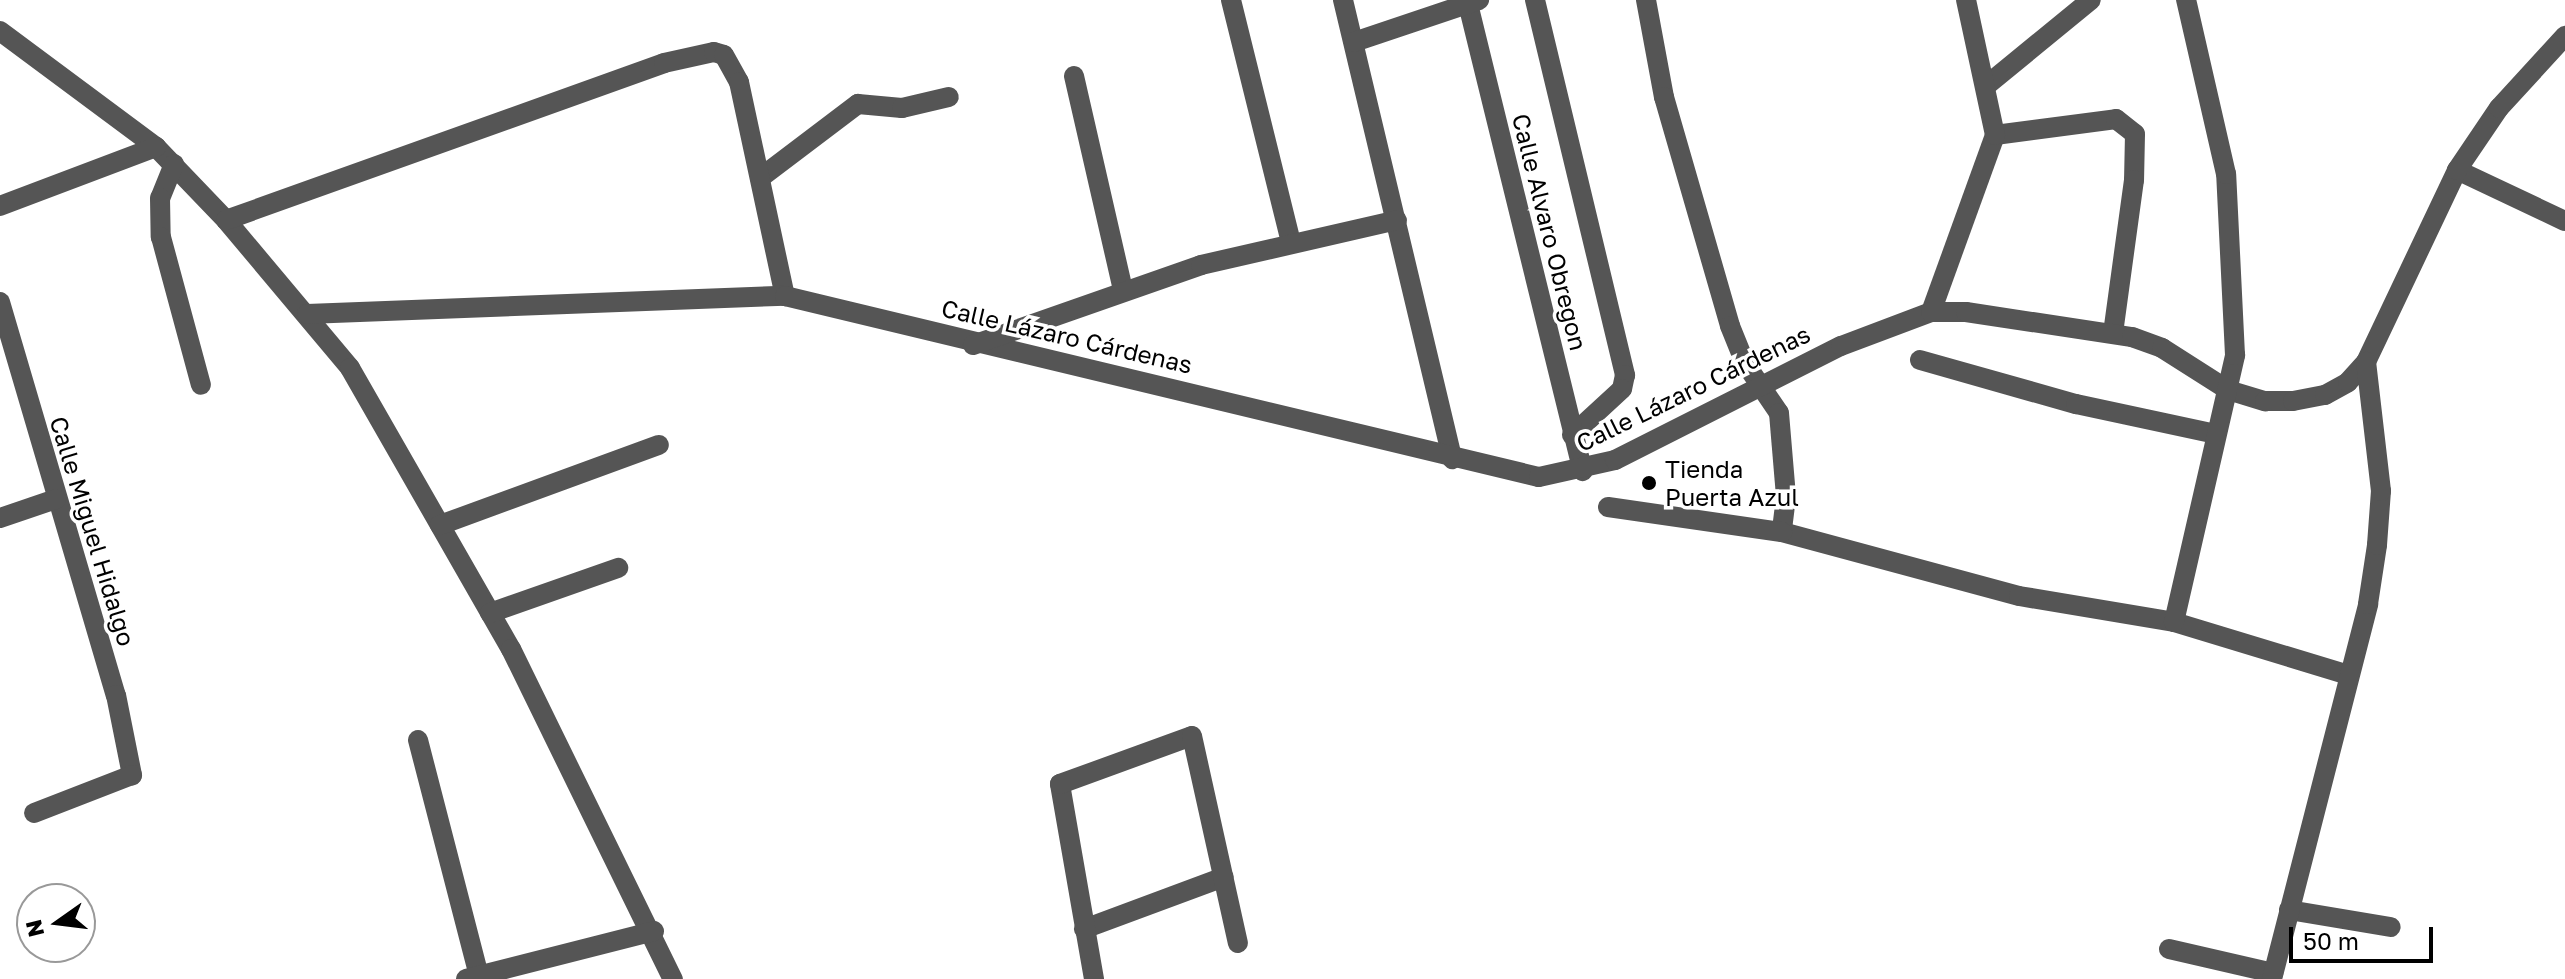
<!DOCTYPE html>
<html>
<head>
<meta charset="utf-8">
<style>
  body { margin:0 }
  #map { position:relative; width:2565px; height:979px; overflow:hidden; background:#fff; font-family:"Golos Text",sans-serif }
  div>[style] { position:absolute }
  .minor>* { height:20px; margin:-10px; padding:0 10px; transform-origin:10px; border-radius:10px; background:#555 }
  .dots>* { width:22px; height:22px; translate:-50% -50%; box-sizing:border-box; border:4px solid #fff; border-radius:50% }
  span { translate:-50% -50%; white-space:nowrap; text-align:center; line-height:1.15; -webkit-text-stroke:7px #fff; paint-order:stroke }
  .street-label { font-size:24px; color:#000 }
  .poi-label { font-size:24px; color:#000 }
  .left { translate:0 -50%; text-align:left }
  .north { position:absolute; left:16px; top:883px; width:80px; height:80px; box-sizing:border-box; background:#fff; border:2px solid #999; border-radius:50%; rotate:256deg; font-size:22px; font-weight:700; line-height:32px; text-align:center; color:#000 }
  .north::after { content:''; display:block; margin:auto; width:28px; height:36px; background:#000; clip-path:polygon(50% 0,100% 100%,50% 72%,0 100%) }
  .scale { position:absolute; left:2289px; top:927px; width:144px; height:36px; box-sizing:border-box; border:4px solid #000; border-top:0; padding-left:10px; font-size:24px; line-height:28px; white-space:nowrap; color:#000; -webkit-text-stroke:6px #fff; paint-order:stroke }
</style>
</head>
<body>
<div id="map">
  <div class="minor">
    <div style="left:1231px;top:0;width:250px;rotate:76.1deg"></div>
    <div style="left:1343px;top:0;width:472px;rotate:76.6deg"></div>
    <div style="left:1535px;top:0;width:386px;rotate:76.5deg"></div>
    <div style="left:1625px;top:375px;width:14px;rotate:102deg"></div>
    <div style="left:1622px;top:389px;width:68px;rotate:137.4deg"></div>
    <div style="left:1646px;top:0;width:99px;rotate:79.5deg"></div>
    <div style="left:1664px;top:97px;width:238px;rotate:73.9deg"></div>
    <div style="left:1730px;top:326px;width:40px;rotate:68deg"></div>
    <div style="left:1745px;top:363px;width:60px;rotate:55.8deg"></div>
    <div style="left:1779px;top:413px;width:84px;rotate:85.2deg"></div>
    <div style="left:1786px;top:497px;width:35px;rotate:97deg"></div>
    <div style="left:1782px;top:532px;width:245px;rotate:15.1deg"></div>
    <div style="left:2019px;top:596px;width:157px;rotate:9.5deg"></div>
    <div style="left:2174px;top:622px;width:182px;rotate:16.9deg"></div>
    <div style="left:1468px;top:4px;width:481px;rotate:76.2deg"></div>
    <div style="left:0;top:31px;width:194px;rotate:36.6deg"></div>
    <div style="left:156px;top:147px;width:101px;rotate:46.2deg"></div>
    <div style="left:226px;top:220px;width:193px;rotate:50deg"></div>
    <div style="left:350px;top:368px;width:324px;rotate:60.2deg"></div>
    <div style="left:511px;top:649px;width:368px;rotate:63.9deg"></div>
    <div style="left:1354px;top:42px;width:132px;rotate:-18.6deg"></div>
    <div style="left:1074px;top:76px;width:220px;rotate:77.1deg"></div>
    <div style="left:1987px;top:85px;width:134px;rotate:-39.3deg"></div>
    <div style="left:1995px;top:135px;width:122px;rotate:-7.5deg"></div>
    <div style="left:2116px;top:119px;width:24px;rotate:38deg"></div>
    <div style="left:2135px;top:134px;width:46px;rotate:91.2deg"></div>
    <div style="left:2134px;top:180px;width:155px;rotate:97.8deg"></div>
    <div style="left:174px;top:164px;width:37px;rotate:112deg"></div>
    <div style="left:160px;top:198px;width:39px;rotate:89deg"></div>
    <div style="left:161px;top:237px;width:153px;rotate:74.9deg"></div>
    <div style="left:2457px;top:170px;width:119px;rotate:25.3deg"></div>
    <div style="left:760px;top:178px;width:123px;rotate:-37.1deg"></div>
    <div style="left:858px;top:104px;width:44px;rotate:5.2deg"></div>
    <div style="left:902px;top:108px;width:48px;rotate:-13.2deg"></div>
    <div style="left:0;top:206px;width:167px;rotate:-20.7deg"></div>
    <div style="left:226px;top:220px;width:465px;rotate:-19.7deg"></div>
    <div style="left:664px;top:63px;width:51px;rotate:-12.4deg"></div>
    <div style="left:714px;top:52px;width:10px;rotate:17deg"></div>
    <div style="left:724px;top:55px;width:31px;rotate:61deg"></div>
    <div style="left:739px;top:82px;width:219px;rotate:77.9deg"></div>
    <div style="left:0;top:302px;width:410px;rotate:73.6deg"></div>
    <div style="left:116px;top:695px;width:82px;rotate:78.7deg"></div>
    <div style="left:132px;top:775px;width:105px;rotate:158.8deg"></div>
    <div style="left:1931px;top:312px;width:188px;rotate:-70.1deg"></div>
    <div style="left:1995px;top:135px;width:138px;rotate:-102.1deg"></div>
    <div style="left:307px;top:314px;width:478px;rotate:-2.2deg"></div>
    <div style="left:785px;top:296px;width:775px;rotate:13.5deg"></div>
    <div style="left:1539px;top:477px;width:78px;rotate:-12.6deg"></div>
    <div style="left:1615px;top:460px;width:253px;rotate:-26.8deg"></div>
    <div style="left:1841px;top:346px;width:96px;rotate:-20.7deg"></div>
    <div style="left:1931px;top:312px;width:35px"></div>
    <div style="left:1966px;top:312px;width:168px;rotate:8.6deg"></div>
    <div style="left:2132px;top:337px;width:32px;rotate:20deg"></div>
    <div style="left:2162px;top:348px;width:78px;rotate:32.5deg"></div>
    <div style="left:2228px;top:390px;width:39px;rotate:17deg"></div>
    <div style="left:2265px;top:401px;width:28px"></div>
    <div style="left:2293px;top:401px;width:33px;rotate:-11deg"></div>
    <div style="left:2325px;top:395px;width:26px;rotate:-29deg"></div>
    <div style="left:2348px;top:382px;width:27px;rotate:-48deg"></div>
    <div style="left:2366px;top:362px;width:212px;rotate:-64.6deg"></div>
    <div style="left:2457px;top:170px;width:75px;rotate:-55.9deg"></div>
    <div style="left:2499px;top:108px;width:98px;rotate:-47.5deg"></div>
    <div style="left:973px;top:345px;width:242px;rotate:-19.3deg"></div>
    <div style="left:1201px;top:265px;width:201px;rotate:-12.9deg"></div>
    <div style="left:1920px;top:360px;width:162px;rotate:15.8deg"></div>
    <div style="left:2076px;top:404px;width:143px;rotate:12.1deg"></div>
    <div style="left:1608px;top:507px;width:176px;rotate:8.2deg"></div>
    <div style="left:0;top:518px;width:59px;rotate:-18.7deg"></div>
    <div style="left:440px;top:525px;width:233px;rotate:-20.1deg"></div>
    <div style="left:490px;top:613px;width:136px;rotate:-19.4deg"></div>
    <div style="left:2174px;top:622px;width:274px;rotate:-77.1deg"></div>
    <div style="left:2235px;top:355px;width:181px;rotate:-92.8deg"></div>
    <div style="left:2226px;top:174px;width:179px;rotate:-102.9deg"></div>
    <div style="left:418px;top:740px;width:247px;rotate:75.5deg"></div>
    <div style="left:2289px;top:910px;width:103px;rotate:9.5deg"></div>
    <div style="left:1084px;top:929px;width:149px;rotate:-20.4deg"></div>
    <div style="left:2169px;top:949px;width:107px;rotate:13deg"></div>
    <div style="left:466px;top:979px;width:194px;rotate:-14.3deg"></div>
    <div style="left:1094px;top:979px;width:198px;rotate:-99.9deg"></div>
    <div style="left:1060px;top:784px;width:140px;rotate:-20deg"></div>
    <div style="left:1192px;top:736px;width:212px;rotate:77.5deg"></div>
    <div style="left:2272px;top:979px;width:387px;rotate:-75.6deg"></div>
    <div style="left:2368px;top:604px;width:60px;rotate:-81.3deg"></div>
    <div style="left:2377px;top:545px;width:54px;rotate:-85.8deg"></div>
    <div style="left:2381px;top:491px;width:130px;rotate:-96.6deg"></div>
  </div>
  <div class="dots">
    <div style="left:1649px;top:483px;background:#000"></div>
  </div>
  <div class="street-label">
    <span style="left:1550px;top:232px;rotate:76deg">Calle Alvaro Obregon</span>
    <span style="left:1067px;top:336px;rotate:13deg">Calle Lázaro Cárdenas</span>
    <span style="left:1693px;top:388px;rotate:-26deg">Calle Lázaro Cárdenas</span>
    <span style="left:93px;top:531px;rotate:73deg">Calle Miguel Hidalgo</span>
  </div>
  <div class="poi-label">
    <span class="left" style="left:1665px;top:483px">Tienda<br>Puerta Azul</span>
  </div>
  <div class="north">N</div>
  <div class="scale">50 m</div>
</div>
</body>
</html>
